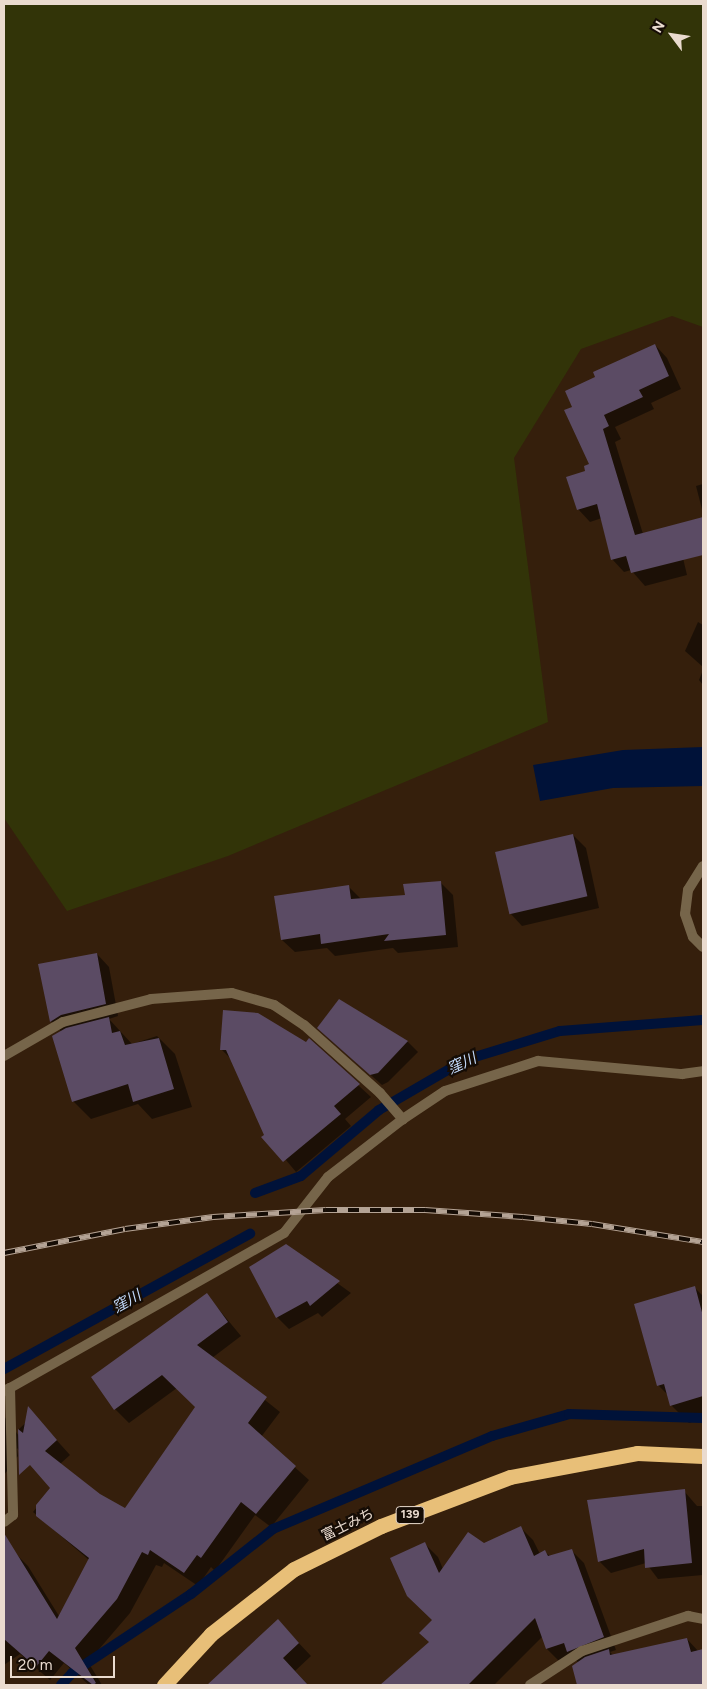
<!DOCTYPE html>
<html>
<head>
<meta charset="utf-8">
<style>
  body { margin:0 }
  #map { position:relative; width:707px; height:1689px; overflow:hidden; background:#351f0c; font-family:Figtree,"Noto Sans JP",sans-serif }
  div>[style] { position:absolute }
  .green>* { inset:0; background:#323408 }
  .water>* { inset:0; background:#001239 }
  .shadow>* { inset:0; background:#0007 }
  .stream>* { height:10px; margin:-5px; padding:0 5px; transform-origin:5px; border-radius:5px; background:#001239 }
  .building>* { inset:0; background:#5b4b64; transform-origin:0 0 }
  .lane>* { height:10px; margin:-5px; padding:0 5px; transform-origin:5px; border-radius:5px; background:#76654a }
  .street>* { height:10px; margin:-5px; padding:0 5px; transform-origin:5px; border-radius:5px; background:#76654a }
  .highway>* { height:15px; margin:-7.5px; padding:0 7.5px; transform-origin:7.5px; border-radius:7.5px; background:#e8bf78 }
  .rail>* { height:5.5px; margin-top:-2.75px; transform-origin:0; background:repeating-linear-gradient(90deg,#150c05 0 11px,#b4a395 0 22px); box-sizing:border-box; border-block:1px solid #b4a395 }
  span { translate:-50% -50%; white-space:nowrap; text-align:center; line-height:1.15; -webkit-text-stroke:4.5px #150c05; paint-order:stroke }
  .shield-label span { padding:1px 4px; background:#150c05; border:1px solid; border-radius:4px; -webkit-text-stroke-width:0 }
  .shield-label { font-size:12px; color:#eadbcf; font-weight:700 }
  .street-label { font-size:14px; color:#eadbcf }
  .water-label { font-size:15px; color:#c2d9fa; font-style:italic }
  .frame { position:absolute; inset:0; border:5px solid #eadbcf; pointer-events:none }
  .north { position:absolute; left:647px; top:10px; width:50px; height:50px; -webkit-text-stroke:4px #150c05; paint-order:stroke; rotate:301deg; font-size:14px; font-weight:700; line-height:20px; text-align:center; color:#eadbcf }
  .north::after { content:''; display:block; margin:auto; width:18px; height:22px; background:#eadbcf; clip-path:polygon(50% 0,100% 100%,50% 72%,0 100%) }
  .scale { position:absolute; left:10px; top:1656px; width:105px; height:22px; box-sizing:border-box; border:2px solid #eadbcf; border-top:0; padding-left:6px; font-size:15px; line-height:18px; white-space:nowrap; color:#eadbcf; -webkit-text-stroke:4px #150c05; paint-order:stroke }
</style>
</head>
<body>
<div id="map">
  <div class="green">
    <div style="clip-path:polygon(4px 4px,703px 4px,703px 327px,672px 316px,581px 349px,514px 458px,548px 722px,228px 856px,67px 911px,4px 818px)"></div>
  </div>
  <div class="water">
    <div style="clip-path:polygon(703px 747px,703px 786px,613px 788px,540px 801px,533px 765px,623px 750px)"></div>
  </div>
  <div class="shadow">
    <div style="clip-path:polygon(655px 345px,667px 358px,681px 389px,651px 403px,654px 409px,615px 427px,621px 439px,615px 442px,643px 534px,679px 541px,687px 575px,645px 586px,631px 570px,624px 572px,612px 559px,602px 518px,590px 522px,578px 509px,591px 465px,573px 407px,597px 378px)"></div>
    <div style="clip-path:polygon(703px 484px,703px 513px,696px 486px)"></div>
    <div style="clip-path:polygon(698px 622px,703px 625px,703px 667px,685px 651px)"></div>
    <div style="clip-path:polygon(703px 670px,703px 685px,699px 680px)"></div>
    <div style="clip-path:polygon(573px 835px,586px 848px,599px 908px,522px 926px,510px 913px,496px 852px)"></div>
    <div style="clip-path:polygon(441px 883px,453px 895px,458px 947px,398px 953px,393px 948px,335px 956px,327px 948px,295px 952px,282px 940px,348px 886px,361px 899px,406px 896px)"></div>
    <div style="clip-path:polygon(97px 954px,109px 967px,118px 1016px,109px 1019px,132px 1044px,157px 1036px,175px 1054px,192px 1107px,152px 1119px,138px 1104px,91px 1119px,73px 1101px,62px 1032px,51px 1021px)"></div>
    <div style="clip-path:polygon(339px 1001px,408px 1042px,418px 1052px,388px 1082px,382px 1085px,329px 1038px)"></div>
    <div style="clip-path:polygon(309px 1040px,371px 1097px,345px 1119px,351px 1126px,296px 1172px,265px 1135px,231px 1059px,221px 1049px,306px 1044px)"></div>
    <div style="clip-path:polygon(286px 1246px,351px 1293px,322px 1317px,318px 1313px,289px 1329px,277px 1317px)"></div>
    <div style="clip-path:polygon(694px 1287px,703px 1296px,703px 1419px,689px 1423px,671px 1405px,668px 1395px,658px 1385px)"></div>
    <div style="clip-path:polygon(207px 1295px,241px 1336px,212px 1358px,280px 1412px,261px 1437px,309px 1480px,271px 1527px,255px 1515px,215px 1571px,211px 1567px,198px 1586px,164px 1563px,162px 1567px,156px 1565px,130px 1613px,88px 1662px,102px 1685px,89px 1685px,64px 1663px,50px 1680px,20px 1654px,4px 1665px,4px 1559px,15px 1553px,28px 1566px,59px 1616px,89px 1560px,33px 1512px,52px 1488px,17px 1448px,18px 1456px,4px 1475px,4px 1416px,19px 1436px,19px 1429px,34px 1415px,70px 1455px,60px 1464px,99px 1495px,125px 1509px,196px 1407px,177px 1388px,129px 1423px,115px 1409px)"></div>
    <div style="clip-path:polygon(684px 1491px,697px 1506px,703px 1506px,703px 1575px,658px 1579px,646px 1563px,611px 1573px,599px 1561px)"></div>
    <div style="clip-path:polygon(520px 1527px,533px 1540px,540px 1554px,545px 1552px,550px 1556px,571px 1550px,584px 1563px,616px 1650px,610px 1652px,613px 1655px,687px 1639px,699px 1652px,703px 1651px,703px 1685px,579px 1685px,573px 1667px,579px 1663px,573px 1657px,560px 1662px,547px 1649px,543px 1636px,494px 1685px,381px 1685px,430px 1642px,433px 1620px,425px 1544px,438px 1557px,443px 1569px)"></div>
    <div style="clip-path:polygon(278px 1621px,311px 1656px,295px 1671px,308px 1685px,209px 1685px)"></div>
  </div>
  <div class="stream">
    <div style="left:255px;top:1193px;width:49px;rotate:-20.3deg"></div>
    <div style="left:301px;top:1176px;width:102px;rotate:-40.2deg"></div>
    <div style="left:379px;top:1110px;width:99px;rotate:-30.2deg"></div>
    <div style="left:465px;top:1060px;width:99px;rotate:-17deg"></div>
    <div style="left:560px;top:1031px;width:143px;rotate:-4.4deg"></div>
    <div style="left:4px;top:1369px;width:281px;rotate:-28.8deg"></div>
    <div style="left:61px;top:1685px;width:16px;rotate:-47deg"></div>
    <div style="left:72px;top:1673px;width:143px;rotate:-33.6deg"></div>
    <div style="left:191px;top:1594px;width:105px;rotate:-38.4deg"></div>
    <div style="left:273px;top:1529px;width:238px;rotate:-23deg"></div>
    <div style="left:492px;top:1436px;width:80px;rotate:-15.9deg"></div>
    <div style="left:569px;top:1414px;width:134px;rotate:1.7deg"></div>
  </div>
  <div class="building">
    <div style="clip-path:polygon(655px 344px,669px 376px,639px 390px,643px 397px,604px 415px,609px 426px,603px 429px,635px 535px,703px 517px,703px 555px,631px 573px,626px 556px,611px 560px,597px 504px,577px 510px,566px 477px,585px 471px,584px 466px,589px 464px,564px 410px,572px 407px,565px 391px,595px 377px,593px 372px)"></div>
    <div style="left:573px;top:834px;width:64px;height:80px;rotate:77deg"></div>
    <div style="clip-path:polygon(441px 881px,446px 935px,384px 941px,389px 934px,321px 944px,320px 934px,281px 940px,274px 896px,349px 885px,351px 899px,405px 895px,403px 884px)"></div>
    <div style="clip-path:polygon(97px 953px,106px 1004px,61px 1015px,50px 1022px,38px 964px)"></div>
    <div style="clip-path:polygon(339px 999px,408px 1041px,378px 1073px,370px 1075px,317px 1028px)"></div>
    <div style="clip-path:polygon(223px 1010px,258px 1013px,306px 1042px,309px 1038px,360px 1084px,334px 1106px,341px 1114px,283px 1162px,261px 1137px,264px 1135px,226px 1050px,220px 1050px)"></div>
    <div style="clip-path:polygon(109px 1017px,112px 1033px,120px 1031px,125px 1045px,159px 1038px,174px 1089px,133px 1102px,128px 1084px,72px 1102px,52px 1036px,66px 1028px)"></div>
    <div style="clip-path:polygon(286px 1244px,340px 1281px,310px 1306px,307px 1301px,276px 1318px,249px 1267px)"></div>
    <div style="clip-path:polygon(695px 1286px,703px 1316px,703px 1396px,670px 1406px,664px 1384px,657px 1386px,634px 1304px)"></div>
    <div style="clip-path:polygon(207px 1293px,228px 1322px,197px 1345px,267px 1397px,248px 1423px,296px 1466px,256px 1514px,241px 1502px,201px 1558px,197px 1555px,184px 1573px,150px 1550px,148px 1555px,142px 1552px,117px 1599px,75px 1648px,96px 1683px,93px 1685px,49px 1651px,36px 1667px,4px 1639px,4px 1533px,57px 1619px,89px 1558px,36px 1516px,36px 1505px,50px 1488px,30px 1465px,19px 1475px,18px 1429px,23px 1433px,28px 1406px,57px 1440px,45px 1451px,100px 1494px,125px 1508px,195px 1407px,162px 1375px,114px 1410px,91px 1377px)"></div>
    <div style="clip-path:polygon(685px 1489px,692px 1563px,645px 1568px,644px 1549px,598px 1562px,587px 1500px)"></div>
    <div style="clip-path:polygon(521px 1526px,534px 1556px,545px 1550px,548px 1556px,572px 1549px,604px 1637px,567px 1652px,564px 1643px,546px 1649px,535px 1618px,468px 1685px,380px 1685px,429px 1642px,419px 1633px,432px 1620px,407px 1596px,390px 1558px,425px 1542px,439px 1573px,468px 1532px,484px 1543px)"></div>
    <div style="clip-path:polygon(278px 1619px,299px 1643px,283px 1658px,308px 1685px,207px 1685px)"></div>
    <div style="clip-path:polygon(687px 1638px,691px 1652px,703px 1649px,703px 1685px,577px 1685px,572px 1666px,585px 1657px,609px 1649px,610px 1655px)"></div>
  </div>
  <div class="lane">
    <div style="left:4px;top:1391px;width:7px;rotate:-27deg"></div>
    <div style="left:10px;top:1388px;width:127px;rotate:88.6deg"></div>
    <div style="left:13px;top:1515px;width:11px;rotate:142deg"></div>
  </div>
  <div class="street">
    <div style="left:703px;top:866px;width:28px;rotate:122deg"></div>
    <div style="left:688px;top:890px;width:24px;rotate:97deg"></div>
    <div style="left:685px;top:914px;width:24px;rotate:71deg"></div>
    <div style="left:693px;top:937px;width:14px;rotate:45deg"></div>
    <div style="left:4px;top:1056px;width:68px;rotate:-30deg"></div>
    <div style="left:63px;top:1022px;width:91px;rotate:-14.6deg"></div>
    <div style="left:151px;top:999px;width:81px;rotate:-4.2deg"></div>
    <div style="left:232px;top:993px;width:44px;rotate:15.9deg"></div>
    <div style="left:274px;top:1005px;width:36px;rotate:34deg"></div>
    <div style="left:304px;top:1025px;width:102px;rotate:41.8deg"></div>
    <div style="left:380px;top:1093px;width:35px;rotate:49deg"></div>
    <div style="left:10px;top:1388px;width:315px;rotate:-29.5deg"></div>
    <div style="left:284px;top:1233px;width:71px;rotate:-51.8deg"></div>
    <div style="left:328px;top:1177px;width:95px;rotate:-37.7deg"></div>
    <div style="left:403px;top:1119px;width:50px;rotate:-33.7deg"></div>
    <div style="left:445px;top:1091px;width:98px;rotate:-17.9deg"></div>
    <div style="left:538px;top:1061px;width:145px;rotate:5.2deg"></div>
    <div style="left:682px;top:1074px;width:21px;rotate:-8deg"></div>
    <div style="left:530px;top:1685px;width:62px;rotate:-33.2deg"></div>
    <div style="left:582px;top:1651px;width:112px;rotate:-18.3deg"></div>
    <div style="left:688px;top:1616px;width:15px;rotate:11deg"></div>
  </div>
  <div class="highway">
    <div style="left:164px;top:1685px;width:69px;rotate:-47.3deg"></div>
    <div style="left:211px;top:1634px;width:105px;rotate:-38.1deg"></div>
    <div style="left:294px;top:1569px;width:97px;rotate:-26.3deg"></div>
    <div style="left:381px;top:1526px;width:138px;rotate:-20.8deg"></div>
    <div style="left:510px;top:1477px;width:129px;rotate:-10.7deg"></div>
    <div style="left:637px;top:1453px;width:66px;rotate:2.6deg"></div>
  </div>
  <div class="rail">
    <div style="left:4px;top:1253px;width:123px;rotate:-11.2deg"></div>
    <div style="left:125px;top:1229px;width:89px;rotate:-7.8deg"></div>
    <div style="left:213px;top:1217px;width:113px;rotate:-3.5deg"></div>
    <div style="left:326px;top:1210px;width:99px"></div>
    <div style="left:425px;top:1210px;width:98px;rotate:4.1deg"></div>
    <div style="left:523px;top:1217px;width:69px;rotate:5.8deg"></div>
    <div style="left:592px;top:1224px;width:112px;rotate:9.2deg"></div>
  </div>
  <div class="shield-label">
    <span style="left:410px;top:1515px">139</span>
  </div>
  <div class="street-label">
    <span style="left:348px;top:1525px;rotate:-26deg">富士みち</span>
  </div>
  <div class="water-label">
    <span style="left:462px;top:1064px;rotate:-25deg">窪川</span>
    <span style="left:127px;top:1302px;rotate:-29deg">窪川</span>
  </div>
  <div class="frame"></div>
  <div class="north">N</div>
  <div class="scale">20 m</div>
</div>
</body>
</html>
